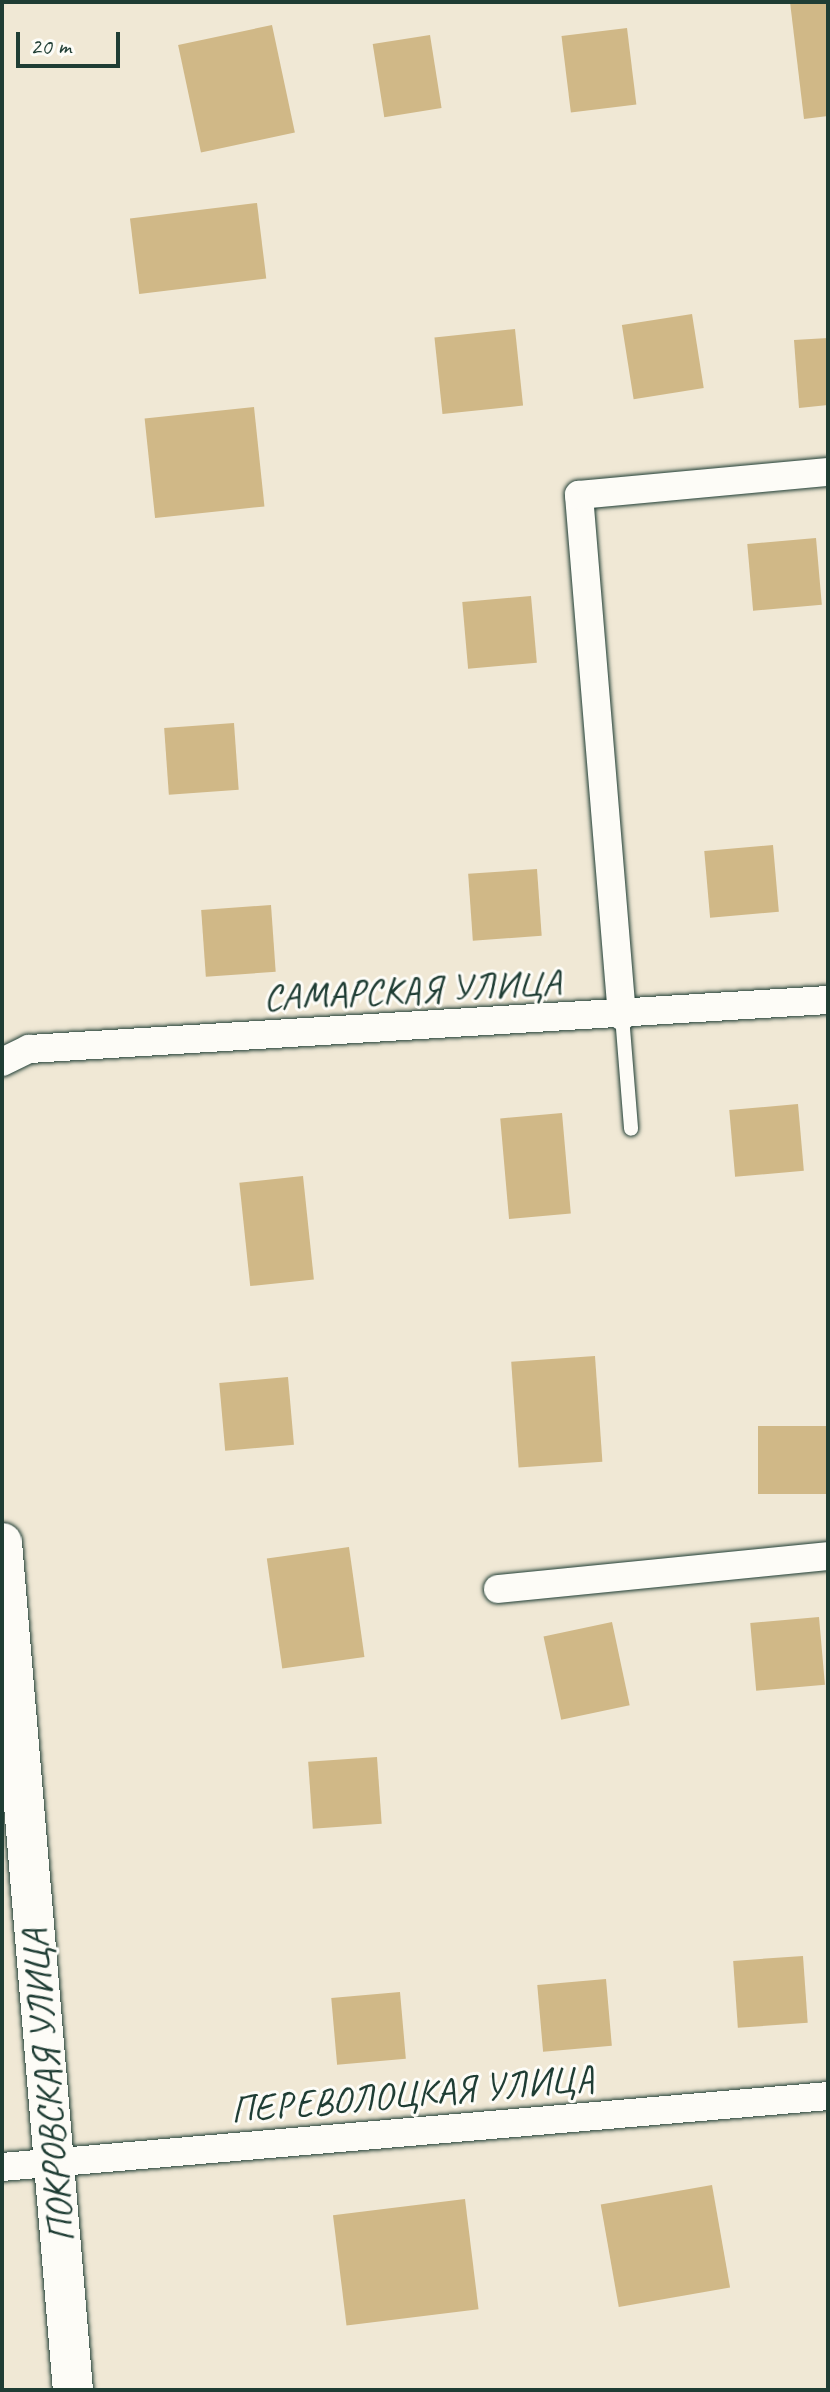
<!DOCTYPE html>
<html>
<head>
<meta charset="utf-8">
<style>
  body { margin:0 }
  #map { position:relative; width:830px; height:2392px; overflow:hidden; background:#f0e8d5; font-family:Caveat,sans-serif }
  div>[style] { position:absolute }
  .building>* { inset:0; background:#d0b887; transform-origin:0 0 }
  .roads { filter:drop-shadow(0 0 2px #1f3d34) drop-shadow(0 0 2px #1f3d34) }
  .lane>* { height:14px; margin:-7px; padding:0 7px; transform-origin:7px; border-radius:7px; background:#fdfcf7 }
  .street>* { height:28px; margin:-14px; padding:0 14px; transform-origin:14px; border-radius:14px; background:#fdfcf7 }
  .secondary>* { height:40px; margin:-20px; padding:0 20px; transform-origin:20px; border-radius:20px; background:#fdfcf7 }
  span { translate:-50% -50%; white-space:nowrap; text-align:center; line-height:1.15; -webkit-text-stroke:6px #fdfcf7; paint-order:stroke }
  .street-label { font-size:38px; color:#1f3d34 }
  .frame { position:absolute; inset:0; border:4px solid #1f3d34; pointer-events:none }
  .scale { position:absolute; left:16px; top:32px; width:104px; height:36px; box-sizing:border-box; border:4px solid #1f3d34; border-top:0; padding-left:10px; font-size:24px; line-height:28px; white-space:nowrap; color:#1f3d34; -webkit-text-stroke:6px #fdfcf7; paint-order:stroke }
</style>
</head>
<body>
<div id="map">
  <div class="building">
    <div style="clip-path:polygon(790px 2px,828px 2px,828px 116px,804px 119px)"></div>
    <div style="left:272px;top:25px;width:110px;height:96px;rotate:78deg"></div>
    <div style="left:627px;top:28px;width:77px;height:66px;rotate:83deg"></div>
    <div style="left:430px;top:35px;width:74px;height:58px;rotate:81deg"></div>
    <div style="left:257px;top:203px;width:76px;height:128px;rotate:83deg"></div>
    <div style="left:692px;top:314px;width:75px;height:71px;rotate:81deg"></div>
    <div style="left:515px;top:329px;width:77px;height:81px;rotate:84deg"></div>
    <div style="clip-path:polygon(828px 338px,828px 405px,799px 408px,794px 340px)"></div>
    <div style="left:254px;top:407px;width:100px;height:110px;rotate:84deg"></div>
    <div style="left:816px;top:538px;width:67px;height:69px;rotate:85deg"></div>
    <div style="left:531px;top:596px;width:67px;height:69px;rotate:85deg"></div>
    <div style="left:234px;top:723px;width:67px;height:70px;rotate:86deg"></div>
    <div style="left:773px;top:845px;width:67px;height:69px;rotate:85deg"></div>
    <div style="left:537px;top:869px;width:67px;height:69px;rotate:86deg"></div>
    <div style="left:271px;top:905px;width:67px;height:70px;rotate:86deg"></div>
    <div style="left:798px;top:1104px;width:67px;height:69px;rotate:85deg"></div>
    <div style="left:562px;top:1113px;width:101px;height:62px;rotate:85deg"></div>
    <div style="left:303px;top:1176px;width:104px;height:64px;rotate:84deg"></div>
    <div style="left:595px;top:1356px;width:106px;height:84px;rotate:86deg"></div>
    <div style="left:288px;top:1377px;width:68px;height:69px;rotate:85deg"></div>
    <div style="left:828px;top:1426px;width:68px;height:70px;rotate:90deg"></div>
    <div style="left:349px;top:1547px;width:111px;height:83px;rotate:82deg"></div>
    <div style="left:819px;top:1617px;width:68px;height:69px;rotate:85deg"></div>
    <div style="left:612px;top:1622px;width:85px;height:70px;rotate:78deg"></div>
    <div style="left:377px;top:1757px;width:67px;height:69px;rotate:86deg"></div>
    <div style="left:803px;top:1956px;width:67px;height:70px;rotate:86deg"></div>
    <div style="left:606px;top:1979px;width:67px;height:69px;rotate:85deg"></div>
    <div style="left:400px;top:1992px;width:67px;height:69px;rotate:85deg"></div>
    <div style="left:712px;top:2185px;width:104px;height:113px;rotate:80deg"></div>
    <div style="left:465px;top:2199px;width:111px;height:133px;rotate:83deg"></div>
  </div>
  <div class="roads">
    <div class="lane">
      <div style="left:622px;top:1016px;width:113px;rotate:85.4deg"></div>
    </div>
    <div class="street">
      <div style="left:622px;top:1016px;width:523px;rotate:-94.72deg"></div>
      <div style="left:579px;top:495px;width:250px;rotate:-5.3deg"></div>
      <div style="left:2px;top:1062px;width:30px;rotate:-26deg"></div>
      <div style="left:29px;top:1049px;width:801px;rotate:-3.51deg"></div>
      <div style="left:498px;top:1589px;width:332px;rotate:-5.7deg"></div>
      <div style="left:2px;top:2167px;width:829px;rotate:-4.91deg"></div>
    </div>
    <div class="secondary">
      <div style="left:2px;top:1543px;width:850px;rotate:85.21deg"></div>
    </div>
  </div>
  <div class="street-label">
    <span style="left:412px;top:990px;rotate:-3deg">САМАРСКАЯ УЛИЦА</span>
    <span style="left:48px;top:2086px;rotate:-95deg">ПОКРОВСКАЯ УЛИЦА</span>
    <span style="left:412px;top:2094px;rotate:-5deg">ПЕРЕВОЛОЦКАЯ УЛИЦА</span>
  </div>
  <div class="frame"></div>
  <div class="scale">20 m</div>
</div>
</body>
</html>
